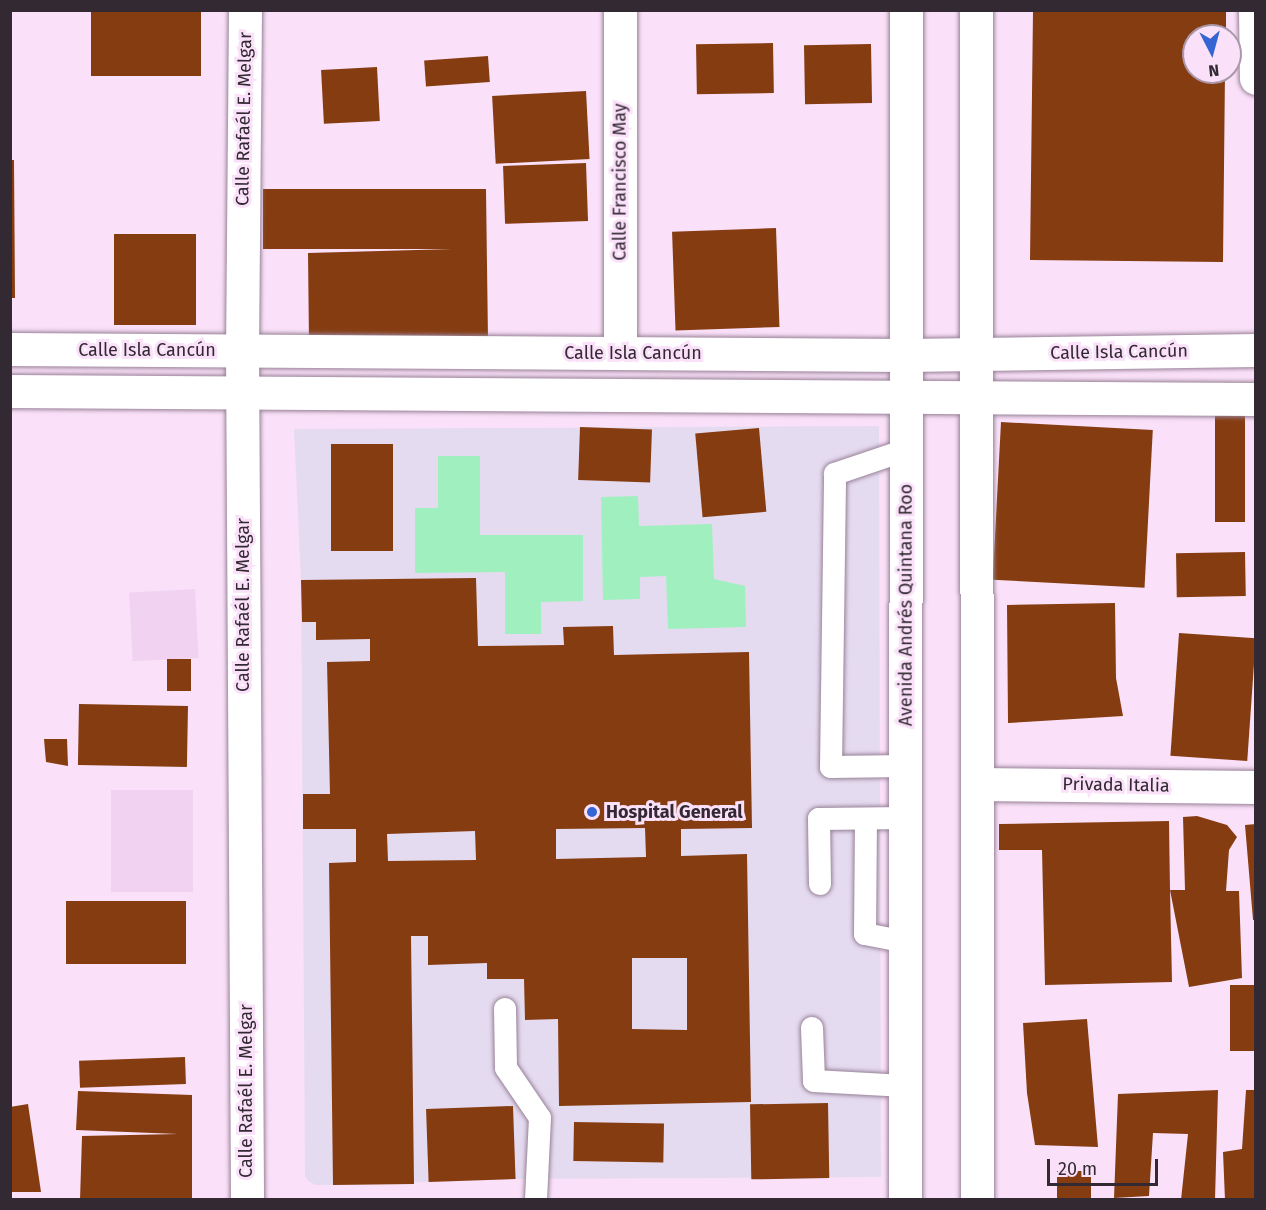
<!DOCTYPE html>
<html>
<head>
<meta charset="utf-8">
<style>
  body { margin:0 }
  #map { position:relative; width:1266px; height:1210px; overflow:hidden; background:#fae1f9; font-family:"Fira Sans",sans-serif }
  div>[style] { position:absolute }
  .built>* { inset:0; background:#f1d3f1; transform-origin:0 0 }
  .medical>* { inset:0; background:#e5dbf0 }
  .green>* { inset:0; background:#a0f0bf }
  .building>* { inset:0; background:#863c11; transform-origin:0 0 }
  .roads { filter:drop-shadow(0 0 2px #988298) drop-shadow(0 0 2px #988298) }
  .lane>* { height:22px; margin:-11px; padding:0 11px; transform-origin:11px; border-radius:11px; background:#fff }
  .street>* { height:33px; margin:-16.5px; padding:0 16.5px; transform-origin:16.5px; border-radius:16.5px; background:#fff }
  .secondary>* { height:33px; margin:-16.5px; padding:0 16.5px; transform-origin:16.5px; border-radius:16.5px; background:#fff }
  .dots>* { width:16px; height:16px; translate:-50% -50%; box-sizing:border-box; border:3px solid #fae1f9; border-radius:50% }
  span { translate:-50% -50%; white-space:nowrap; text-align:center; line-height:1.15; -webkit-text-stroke:6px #fae1f9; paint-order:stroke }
  .street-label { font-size:18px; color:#322932 }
  .poi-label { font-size:18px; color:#322932; font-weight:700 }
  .left { translate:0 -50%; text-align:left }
  .frame { position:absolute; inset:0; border:12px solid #322932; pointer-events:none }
  .north { position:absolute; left:1182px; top:24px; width:60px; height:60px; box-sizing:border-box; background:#fae1f9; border:2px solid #aa97a9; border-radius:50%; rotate:174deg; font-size:16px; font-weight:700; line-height:24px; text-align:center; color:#322932 }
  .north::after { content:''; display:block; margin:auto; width:21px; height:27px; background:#3564d3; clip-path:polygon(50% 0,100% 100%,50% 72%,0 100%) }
  .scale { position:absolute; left:1047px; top:1159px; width:111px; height:27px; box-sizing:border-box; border:3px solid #322932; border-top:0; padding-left:8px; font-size:18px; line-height:21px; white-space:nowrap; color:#322932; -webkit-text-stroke:4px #fae1f9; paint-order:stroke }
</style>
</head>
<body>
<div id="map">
  <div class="built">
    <div style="left:195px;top:589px;width:69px;height:66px;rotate:87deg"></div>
    <div style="left:111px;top:790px;width:82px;height:102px"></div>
  </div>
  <div class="medical">
    <div style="clip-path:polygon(879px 426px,881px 1177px,516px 1179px,333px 1185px,316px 1185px,308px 1181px,305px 1176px,301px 580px,294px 429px)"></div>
  </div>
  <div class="green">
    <div style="clip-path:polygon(438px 456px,480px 456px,480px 535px,583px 535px,583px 601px,541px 602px,541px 634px,505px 634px,505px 572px,415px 573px,415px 508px,438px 508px)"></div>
    <div style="clip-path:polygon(638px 496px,639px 526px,712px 524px,714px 579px,745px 586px,746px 627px,668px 629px,666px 576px,640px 577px,640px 599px,603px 600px,601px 497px)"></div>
  </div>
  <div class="building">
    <div style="left:91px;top:10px;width:110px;height:66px"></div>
    <div style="clip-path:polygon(1033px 10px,1226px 10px,1226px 36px,1194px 36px,1194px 72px,1225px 72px,1223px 262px,1030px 260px)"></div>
    <div style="left:773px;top:43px;width:50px;height:77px;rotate:89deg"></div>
    <div style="left:871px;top:44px;width:59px;height:67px;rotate:89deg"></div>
    <div style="left:488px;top:56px;width:26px;height:64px;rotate:86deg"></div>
    <div style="left:377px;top:67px;width:54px;height:56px;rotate:87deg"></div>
    <div style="left:586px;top:91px;width:68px;height:94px;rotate:87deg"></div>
    <div style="clip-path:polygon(10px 160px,14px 160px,15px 298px,10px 298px)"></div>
    <div style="left:586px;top:163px;width:58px;height:83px;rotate:88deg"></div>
    <div style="clip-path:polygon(263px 189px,486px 189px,488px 340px,309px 343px,308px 253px,452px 249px,263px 249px)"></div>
    <div style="left:776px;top:228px;width:99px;height:104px;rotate:88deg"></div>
    <div style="left:114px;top:234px;width:82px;height:91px"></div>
    <div style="left:1215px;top:408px;width:30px;height:114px"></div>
    <div style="left:1001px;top:422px;width:152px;height:158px;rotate:3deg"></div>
    <div style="left:580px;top:427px;width:72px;height:53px;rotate:2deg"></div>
    <div style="left:759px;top:428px;width:84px;height:64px;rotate:85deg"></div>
    <div style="left:331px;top:444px;width:62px;height:107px"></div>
    <div style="left:1245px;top:552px;width:44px;height:69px;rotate:89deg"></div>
    <div style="clip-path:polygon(evenodd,476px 578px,478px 646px,564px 645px,563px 627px,613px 626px,614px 655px,749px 652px,752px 828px,681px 829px,681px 856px,747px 854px,751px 1102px,559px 1106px,558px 1019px,525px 1020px,524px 979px,487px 979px,487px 963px,428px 965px,428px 936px,411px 936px,414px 1184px,333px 1185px,329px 863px,356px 862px,356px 829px,303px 829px,303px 794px,330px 794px,327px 662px,370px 661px,370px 639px,316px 640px,316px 622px,302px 622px,301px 580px,476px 578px,645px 828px,646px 857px,556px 859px,556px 829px,645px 828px,476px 578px,475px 831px,476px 860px,388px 861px,387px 834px,475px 831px,476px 578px,632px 958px,687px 958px,687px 1030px,632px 1029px,632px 958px)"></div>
    <div style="clip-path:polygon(1115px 603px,1116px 678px,1123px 716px,1008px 723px,1007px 605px)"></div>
    <div style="left:1179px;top:633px;width:77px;height:123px;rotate:4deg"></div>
    <div style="left:167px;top:659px;width:24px;height:32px"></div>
    <div style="left:79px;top:704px;width:109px;height:61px;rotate:1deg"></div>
    <div style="clip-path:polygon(44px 739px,67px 739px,68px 766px,46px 762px)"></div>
    <div style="clip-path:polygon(1197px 816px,1227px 825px,1237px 837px,1229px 850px,1226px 891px,1239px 891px,1242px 978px,1189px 987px,1170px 890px,1172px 982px,1045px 985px,1042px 850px,999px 850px,999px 824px,1169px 821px,1170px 890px,1185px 890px,1183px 817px)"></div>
    <div style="clip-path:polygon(1256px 824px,1256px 920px,1253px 920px,1245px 825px)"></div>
    <div style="left:66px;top:901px;width:120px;height:63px"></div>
    <div style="left:1256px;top:985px;width:66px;height:26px;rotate:90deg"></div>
    <div style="clip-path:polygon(1087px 1019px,1098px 1147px,1035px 1145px,1027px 1093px,1023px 1023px)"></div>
    <div style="left:185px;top:1057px;width:27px;height:106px;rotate:88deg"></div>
    <div style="clip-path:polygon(1218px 1090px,1215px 1200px,1181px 1200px,1188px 1134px,1153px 1133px,1149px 1196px,1114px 1198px,1118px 1094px)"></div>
    <div style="clip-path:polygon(1246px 1090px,1256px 1090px,1256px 1200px,1225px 1200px,1223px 1152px,1242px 1149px)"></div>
    <div style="clip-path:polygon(78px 1091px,192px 1095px,192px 1200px,80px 1200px,82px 1136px,178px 1134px,76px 1130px)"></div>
    <div style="left:828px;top:1103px;width:75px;height:78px;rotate:89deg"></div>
    <div style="clip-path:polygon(28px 1104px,41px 1192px,10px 1192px,10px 1107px)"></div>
    <div style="left:513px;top:1106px;width:73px;height:87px;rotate:88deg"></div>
    <div style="left:574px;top:1122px;width:90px;height:39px;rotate:1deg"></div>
    <div style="left:1057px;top:1171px;width:34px;height:29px"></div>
  </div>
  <div class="roads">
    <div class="lane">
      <div style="left:906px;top:766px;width:75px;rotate:179.2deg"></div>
      <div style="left:831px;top:767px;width:293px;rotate:-89.2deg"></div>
      <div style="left:835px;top:474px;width:75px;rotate:-18.7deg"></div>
      <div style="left:866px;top:820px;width:114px;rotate:90.5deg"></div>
      <div style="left:865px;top:934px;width:42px;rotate:11deg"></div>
      <div style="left:820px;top:884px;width:65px;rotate:-90.9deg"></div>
      <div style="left:819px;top:819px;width:87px;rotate:-0.7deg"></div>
      <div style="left:505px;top:1009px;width:59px;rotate:89deg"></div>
      <div style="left:506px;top:1068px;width:60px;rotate:55.8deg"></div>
      <div style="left:540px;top:1118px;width:82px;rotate:92.8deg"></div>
      <div style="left:812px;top:1028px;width:53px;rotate:87.8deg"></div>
      <div style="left:814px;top:1081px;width:91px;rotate:3.1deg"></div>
    </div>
    <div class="street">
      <div style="left:245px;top:10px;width:341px;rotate:90.5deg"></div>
      <div style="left:242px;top:351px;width:849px;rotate:89.66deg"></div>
      <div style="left:1255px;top:10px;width:68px;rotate:89.2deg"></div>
      <div style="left:620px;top:353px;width:343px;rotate:-90deg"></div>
      <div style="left:977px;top:784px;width:279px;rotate:0.6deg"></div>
    </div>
    <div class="secondary">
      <div style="left:976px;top:10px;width:1190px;rotate:89.95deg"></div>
      <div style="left:10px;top:349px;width:895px;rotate:0.38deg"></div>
      <div style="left:905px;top:355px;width:351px;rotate:-0.8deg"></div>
      <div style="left:10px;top:391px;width:1246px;rotate:0.37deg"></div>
      <div style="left:905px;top:1200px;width:1190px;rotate:-89.95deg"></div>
    </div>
  </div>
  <div class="dots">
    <div style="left:592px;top:812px;background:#3564d3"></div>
  </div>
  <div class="street-label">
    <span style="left:244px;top:119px;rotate:-89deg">Calle Rafaél E. Melgar</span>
    <span style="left:620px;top:182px;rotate:-90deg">Calle Francisco May</span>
    <span style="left:147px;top:350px">Calle Isla Cancún</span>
    <span style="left:1119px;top:352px;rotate:-1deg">Calle Isla Cancún</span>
    <span style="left:633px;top:353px">Calle Isla Cancún</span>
    <span style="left:243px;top:605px;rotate:-90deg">Calle Rafaél E. Melgar</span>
    <span style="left:906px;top:605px;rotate:-90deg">Avenida Andrés Quintana Roo</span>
    <span style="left:1116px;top:785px;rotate:1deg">Privada Italia</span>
    <span style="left:246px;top:1091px;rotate:-90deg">Calle Rafaél E. Melgar</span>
  </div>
  <div class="poi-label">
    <span class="left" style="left:606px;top:812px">Hospital General</span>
  </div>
  <div class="frame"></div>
  <div class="north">N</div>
  <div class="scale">20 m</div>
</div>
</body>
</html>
